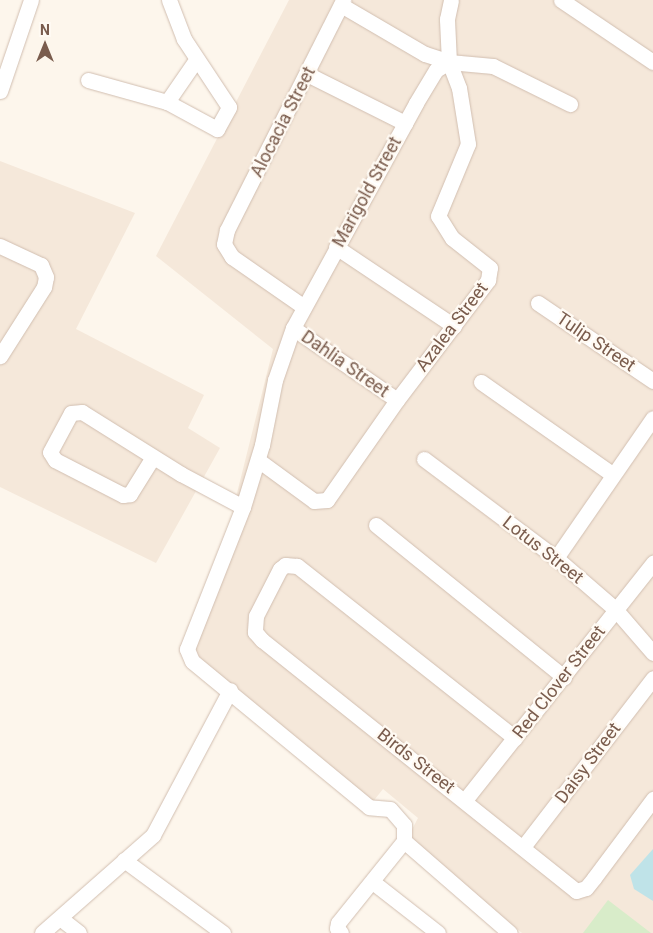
<!DOCTYPE html>
<html>
<head>
<meta charset="utf-8">
<style>
  body { margin:0 }
  #map { position:relative; width:653px; height:933px; overflow:hidden; background:#fdf6ec; font-family:Roboto,sans-serif }
  div>[style] { position:absolute }
  .residential>* { inset:0; background:#f5e8da }
  .green>* { inset:0; background:#d8ecc9 }
  .water>* { inset:0; background:#bfe3e8 }
  .roads { filter:drop-shadow(0 0 1px #d1beb0) drop-shadow(0 0 1px #d1beb0) }
  .minor>* { height:15px; margin:-7.5px; padding:0 7.5px; transform-origin:7.5px; border-radius:7.5px; background:#fff }
  span { translate:-50% -50%; white-space:nowrap; text-align:center; line-height:1.15; -webkit-text-stroke:4.5px #fffaf3; paint-order:stroke }
  .street-label { font-size:18px; color:#7a5c4d }
  .north { position:absolute; left:20px; top:20px; width:50px; height:50px; -webkit-text-stroke:4px #fffaf3; paint-order:stroke; rotate:0deg; font-size:14px; font-weight:700; line-height:20px; text-align:center; color:#7a5c4d }
  .north::after { content:''; display:block; margin:auto; width:18px; height:22px; background:#7a5c4d; clip-path:polygon(50% 0,100% 100%,50% 72%,0 100%) }
</style>
</head>
<body>
<div id="map">
  <div class="residential">
    <div style="clip-path:polygon(289px 0,653px 0,653px 933px,522px 933px,408px 837px,418px 818px,383px 789px,371px 804px,192px 652px,248px 512px,236px 497px,273px 349px,156px 256px)"></div>
    <div style="clip-path:polygon(0 161px,135px 213px,76px 329px,204px 395px,188px 428px,220px 448px,156px 563px,0 487px)"></div>
  </div>
  <div class="green">
    <div style="clip-path:polygon(608px 900px,651px 933px,583px 933px)"></div>
  </div>
  <div class="water">
    <div style="clip-path:polygon(653px 849px,653px 901px,634px 889px,630px 875px)"></div>
  </div>
  <div class="roads">
    <div class="minor">
      <div style="left:561px;top:0;width:111px;rotate:34deg"></div>
      <div style="left:341px;top:5px;width:97px;rotate:30.3deg"></div>
      <div style="left:425px;top:54px;width:25px;rotate:18deg"></div>
      <div style="left:449px;top:62px;width:44px;rotate:5.2deg"></div>
      <div style="left:493px;top:66px;width:86px;rotate:26.3deg"></div>
      <div style="left:307px;top:74px;width:110px;rotate:26.6deg"></div>
      <div style="left:88px;top:80px;width:82px;rotate:15.6deg"></div>
      <div style="left:167px;top:102px;width:57px;rotate:28.4deg"></div>
      <div style="left:217px;top:129px;width:25px;rotate:-61deg"></div>
      <div style="left:229px;top:107px;width:82px;rotate:-123.5deg"></div>
      <div style="left:184px;top:39px;width:42px;rotate:-111deg"></div>
      <div style="left:0;top:91px;width:96px;rotate:-71.2deg"></div>
      <div style="left:167px;top:102px;width:51px;rotate:-55.4deg"></div>
      <div style="left:0;top:246px;width:45px;rotate:24.9deg"></div>
      <div style="left:41px;top:265px;width:13px;rotate:67deg"></div>
      <div style="left:46px;top:277px;width:10px;rotate:101deg"></div>
      <div style="left:44px;top:287px;width:82px;rotate:122.5deg"></div>
      <div style="left:336px;top:247px;width:142px;rotate:33.8deg"></div>
      <div style="left:538px;top:303px;width:139px;rotate:34.1deg"></div>
      <div style="left:304px;top:307px;width:88px;rotate:-145.2deg"></div>
      <div style="left:232px;top:257px;width:15px;rotate:-122deg"></div>
      <div style="left:224px;top:244px;width:14px;rotate:-78deg"></div>
      <div style="left:227px;top:230px;width:258px;rotate:-63.2deg"></div>
      <div style="left:293px;top:328px;width:126px;rotate:34.7deg"></div>
      <div style="left:481px;top:382px;width:160px;rotate:35.1deg"></div>
      <div style="left:153px;top:457px;width:44px;rotate:121.9deg"></div>
      <div style="left:130px;top:494px;width:7px;rotate:172deg"></div>
      <div style="left:123px;top:495px;width:76px;rotate:-152.8deg"></div>
      <div style="left:55px;top:460px;width:9px;rotate:-122deg"></div>
      <div style="left:50px;top:452px;width:44px;rotate:-61.7deg"></div>
      <div style="left:71px;top:413px;width:11px;rotate:-5deg"></div>
      <div style="left:82px;top:412px;width:117px;rotate:32.1deg"></div>
      <div style="left:181px;top:474px;width:70px;rotate:28deg"></div>
      <div style="left:424px;top:459px;width:165px;rotate:36.9deg"></div>
      <div style="left:556px;top:558px;width:78px;rotate:40.8deg"></div>
      <div style="left:615px;top:609px;width:58px;rotate:49.2deg"></div>
      <div style="left:258px;top:460px;width:69px;rotate:36.2deg"></div>
      <div style="left:314px;top:501px;width:13px;rotate:-4deg"></div>
      <div style="left:327px;top:500px;width:122px;rotate:-55deg"></div>
      <div style="left:397px;top:400px;width:151px;rotate:-52.8deg"></div>
      <div style="left:488px;top:280px;width:12px;rotate:-81deg"></div>
      <div style="left:490px;top:268px;width:48px;rotate:-141.7deg"></div>
      <div style="left:452px;top:238px;width:26px;rotate:-122deg"></div>
      <div style="left:438px;top:216px;width:78px;rotate:-67.4deg"></div>
      <div style="left:468px;top:144px;width:57px;rotate:-99.1deg"></div>
      <div style="left:459px;top:88px;width:28px;rotate:-111deg"></div>
      <div style="left:449px;top:62px;width:43px;rotate:-92.7deg"></div>
      <div style="left:447px;top:19px;width:19px;rotate:-78deg"></div>
      <div style="left:376px;top:525px;width:242px;rotate:39deg"></div>
      <div style="left:556px;top:558px;width:170px;rotate:-55.3deg"></div>
      <div style="left:515px;top:738px;width:278px;rotate:-141.7deg"></div>
      <div style="left:297px;top:566px;width:12px;rotate:-175deg"></div>
      <div style="left:285px;top:565px;width:6px;rotate:141deg"></div>
      <div style="left:280px;top:569px;width:53px;rotate:117.1deg"></div>
      <div style="left:256px;top:616px;width:16px;rotate:94deg"></div>
      <div style="left:255px;top:632px;width:11px;rotate:49deg"></div>
      <div style="left:262px;top:640px;width:402px;rotate:38.6deg"></div>
      <div style="left:576px;top:891px;width:10px;rotate:-17deg"></div>
      <div style="left:586px;top:888px;width:13px;rotate:-51deg"></div>
      <div style="left:594px;top:878px;width:99px;rotate:-53.2deg"></div>
      <div style="left:465px;top:800px;width:303px;rotate:-51.6deg"></div>
      <div style="left:404px;top:841px;width:140px;rotate:41deg"></div>
      <div style="left:523px;top:847px;width:213px;rotate:-52.4deg"></div>
      <div style="left:124px;top:860px;width:123px;rotate:36.4deg"></div>
      <div style="left:374px;top:883px;width:81px;rotate:38deg"></div>
      <div style="left:60px;top:918px;width:24px;rotate:38deg"></div>
      <div style="left:42px;top:933px;width:148px;rotate:-41.4deg"></div>
      <div style="left:153px;top:835px;width:164px;rotate:-62deg"></div>
      <div style="left:341px;top:933px;width:6px;rotate:-129deg"></div>
      <div style="left:337px;top:928px;width:5px;rotate:-79deg"></div>
      <div style="left:338px;top:923px;width:105px;rotate:-51.2deg"></div>
      <div style="left:404px;top:841px;width:16px;rotate:-90deg"></div>
      <div style="left:404px;top:825px;width:21px;rotate:-131deg"></div>
      <div style="left:390px;top:809px;width:21px;rotate:-175deg"></div>
      <div style="left:369px;top:807px;width:229px;rotate:-140.5deg"></div>
      <div style="left:192px;top:661px;width:13px;rotate:-113deg"></div>
      <div style="left:187px;top:649px;width:153px;rotate:-68.5deg"></div>
      <div style="left:243px;top:507px;width:65px;rotate:-73deg"></div>
      <div style="left:262px;top:445px;width:66px;rotate:-78.7deg"></div>
      <div style="left:275px;top:380px;width:55px;rotate:-70.9deg"></div>
      <div style="left:293px;top:328px;width:256px;rotate:-61.3deg"></div>
      <div style="left:416px;top:103px;width:39px;rotate:-59deg"></div>
      <div style="left:436px;top:70px;width:15px;rotate:-32deg"></div>
    </div>
  </div>
  <div class="street-label">
    <span style="left:283px;top:122px;rotate:-63deg">Alocacia Street</span>
    <span style="left:367px;top:192px;rotate:-61deg">Marigold Street</span>
    <span style="left:452px;top:327px;rotate:-53deg">Azalea Street</span>
    <span style="left:596px;top:342px;rotate:34deg">Tulip Street</span>
    <span style="left:345px;top:364px;rotate:35deg">Dahlia Street</span>
    <span style="left:543px;top:550px;rotate:38deg">Lotus Street</span>
    <span style="left:559px;top:682px;rotate:-52deg">Red Clover Street</span>
    <span style="left:416px;top:761px;rotate:38deg">Birds Street</span>
    <span style="left:588px;top:763px;rotate:-53deg">Daisy Street</span>
  </div>
  <div class="north">N</div>
</div>
</body>
</html>
